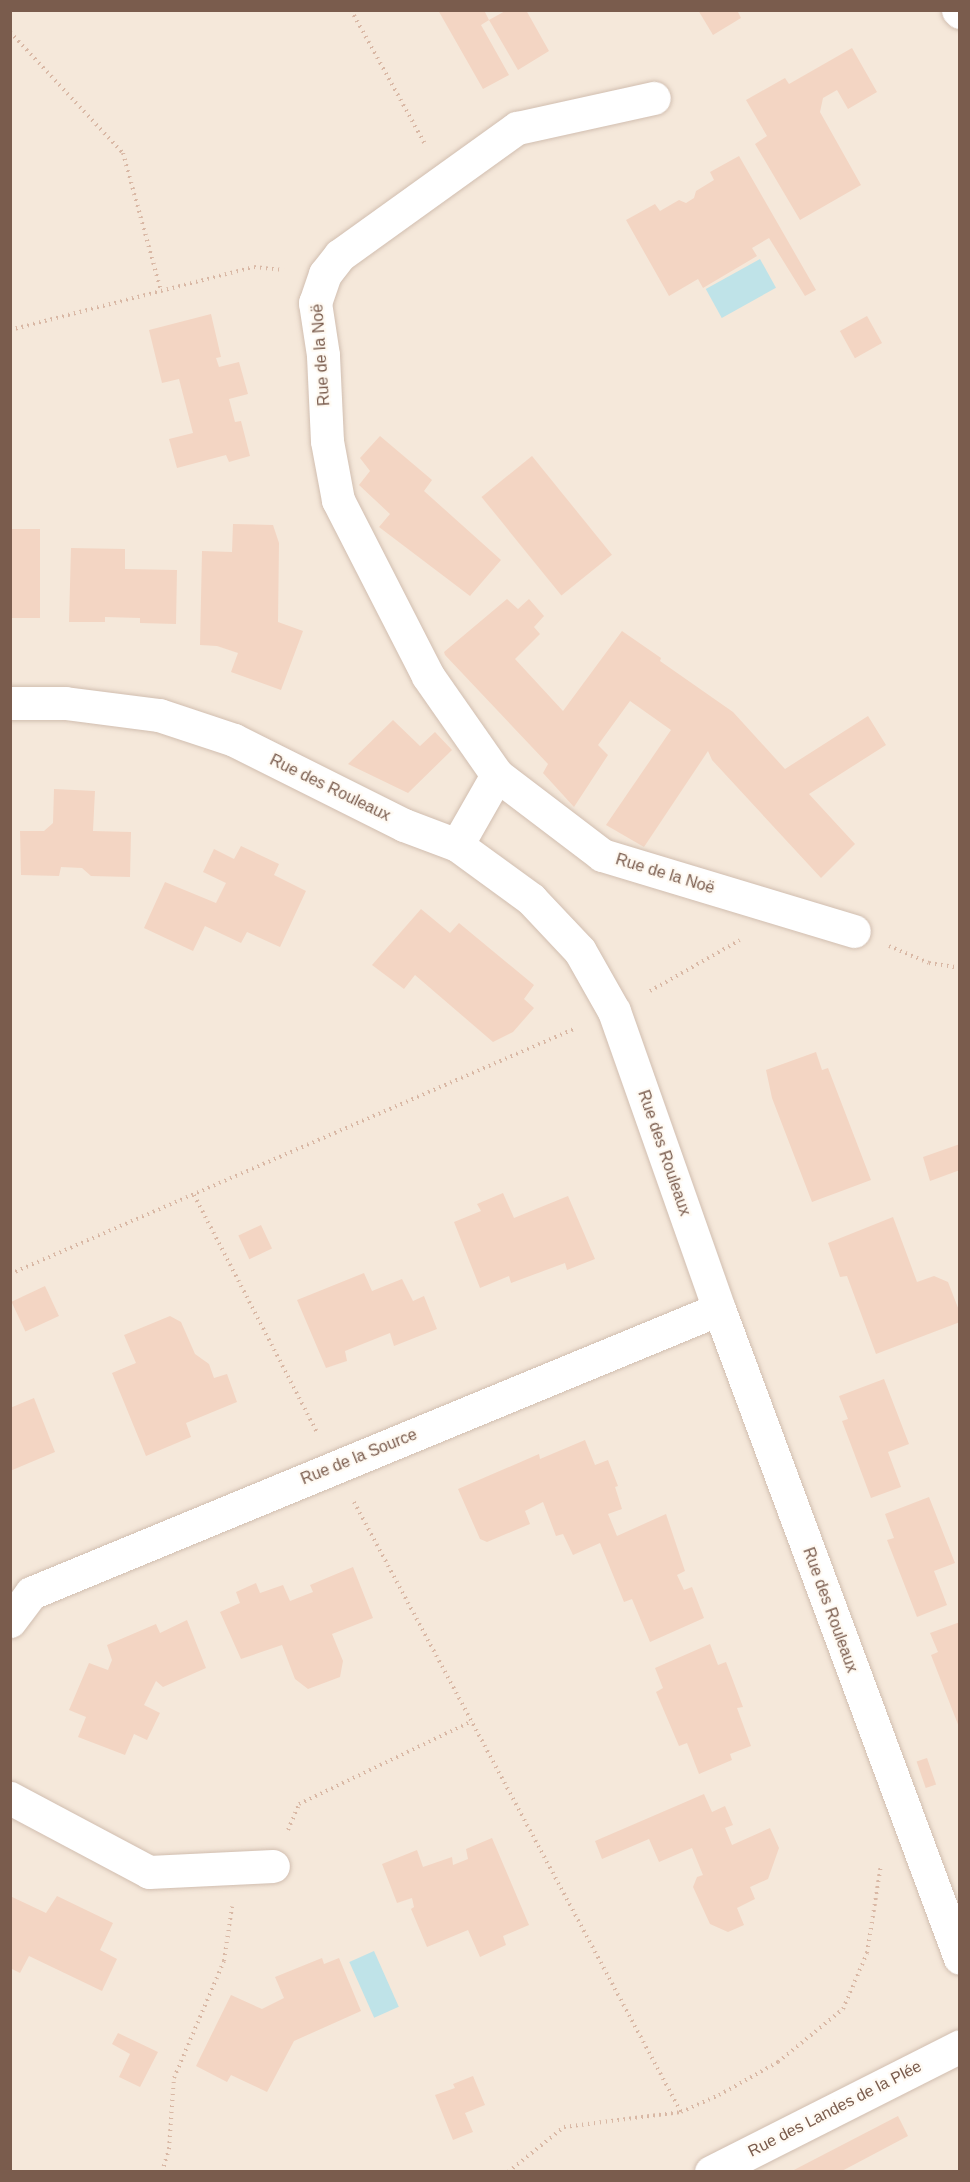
<!DOCTYPE html>
<html>
<head>
<meta charset="utf-8">
<style>
  body { margin:0 }
  #map { position:relative; width:970px; height:2182px; overflow:hidden; background:#fdf6ec; font-family:Helvetica,sans-serif }
  div>[style] { position:absolute }
  .residential>* { inset:0; background:#f5e8da; transform-origin:0 0 }
  .water>* { inset:0; background:#bfe3e8; transform-origin:0 0 }
  .building>* { inset:0; background:#f3d5c3; transform-origin:0 0 }
  .path>* { height:4px; margin-top:-2px; transform-origin:0; background:repeating-linear-gradient(90deg,#d9b8a5 0 1.5px,transparent 0 6px) }
  .roads { filter:drop-shadow(0 0 2px #d1beb0) drop-shadow(0 0 2px #d1beb0) }
  .street>* { height:33px; margin:-16.5px; padding:0 16.5px; transform-origin:16.5px; border-radius:16.5px; background:#fff }
  .secondary>* { height:33px; margin:-16.5px; padding:0 16.5px; transform-origin:16.5px; border-radius:16.5px; background:#fff }
  span { translate:-50% -50%; white-space:nowrap; text-align:center; line-height:1.15; -webkit-text-stroke:4.5px #fffaf3; paint-order:stroke }
  .street-label { font-size:16px; color:#7a5c4d }
  .frame { position:absolute; inset:0; border:12px solid #7a5c4d; pointer-events:none }
</style>
</head>
<body>
<div id="map">
  <div class="residential">
    <div style="left:11px;top:11px;width:948px;height:2160px"></div>
  </div>
  <div class="water">
    <div style="left:760px;top:259px;width:33px;height:62px;rotate:61deg"></div>
    <div style="left:374px;top:1951px;width:61px;height:27px;rotate:66deg"></div>
  </div>
  <div class="building">
    <div style="clip-path:polygon(438px 10px,484px 10px,489px 20px,507px 10px,526px 10px,549px 51px,518px 70px,489px 20px,481px 25px,509px 75px,483px 89px)"></div>
    <div style="clip-path:polygon(698px 10px,737px 10px,741px 18px,713px 35px)"></div>
    <div style="clip-path:polygon(852px 48px,877px 92px,848px 109px,837px 90px,823px 98px,820px 112px,861px 185px,800px 220px,755px 144px,767px 136px,746px 100px,785px 78px,789px 84px)"></div>
    <div style="clip-path:polygon(739px 156px,816px 290px,805px 296px,769px 238px,752px 248px,757px 256px,703px 288px,698px 279px,669px 296px,626px 220px,655px 204px,660px 211px,679px 200px,686px 203px,694px 198px,696px 191px,714px 180px,710px 172px)"></div>
    <div style="clip-path:polygon(211px 314px,221px 357px,216px 358px,219px 367px,239px 362px,248px 394px,229px 399px,235px 422px,241px 421px,250px 456px,229px 462px,226px 455px,177px 468px,169px 439px,193px 433px,179px 379px,162px 383px,149px 330px)"></div>
    <div style="left:867px;top:316px;width:31px;height:31px;rotate:61deg"></div>
    <div style="clip-path:polygon(380px 436px,432px 480px,424px 491px,501px 560px,470px 596px,379px 527px,390px 514px,359px 485px,370px 471px,360px 458px)"></div>
    <div style="left:532px;top:456px;width:127px;height:65px;rotate:51deg"></div>
    <div style="clip-path:polygon(233px 524px,273px 525px,279px 543px,278px 622px,303px 631px,281px 690px,231px 672px,238px 653px,217px 646px,200px 645px,202px 551px,232px 552px)"></div>
    <div style="left:10px;top:529px;width:30px;height:89px"></div>
    <div style="clip-path:polygon(71px 548px,125px 549px,125px 569px,177px 570px,176px 624px,140px 623px,140px 618px,105px 617px,105px 622px,69px 622px)"></div>
    <div style="clip-path:polygon(507px 599px,518px 609px,529px 599px,544px 616px,534px 627px,540px 634px,515px 659px,563px 711px,622px 631px,661px 658px,660px 661px,733px 712px,785px 769px,868px 716px,886px 745px,809px 794px,855px 844px,821px 878px,712px 760px,708px 751px,644px 847px,606px 825px,671px 730px,630px 701px,598px 745px,608px 755px,574px 807px,543px 773px,548px 764px,445px 655px,444px 652px)"></div>
    <div style="clip-path:polygon(393px 720px,420px 746px,435px 732px,452px 750px,408px 793px,348px 764px)"></div>
    <div style="clip-path:polygon(54px 789px,95px 791px,93px 831px,131px 832px,130px 877px,91px 876px,82px 868px,61px 867px,59px 876px,21px 875px,20px 831px,44px 831px,53px 823px)"></div>
    <div style="clip-path:polygon(241px 846px,279px 864px,274px 875px,306px 891px,280px 947px,247px 932px,241px 943px,205px 926px,193px 951px,144px 928px,165px 882px,216px 903px,226px 883px,203px 872px,214px 849px,234px 859px)"></div>
    <div style="clip-path:polygon(421px 909px,450px 933px,459px 923px,534px 985px,524px 999px,534px 1008px,513px 1032px,493px 1042px,415px 975px,404px 989px,372px 965px)"></div>
    <div style="clip-path:polygon(816px 1052px,822px 1070px,828px 1068px,871px 1180px,812px 1202px,772px 1098px,766px 1070px)"></div>
    <div style="clip-path:polygon(960px 1144px,960px 1170px,930px 1181px,923px 1157px)"></div>
    <div style="clip-path:polygon(503px 1193px,514px 1218px,568px 1196px,595px 1259px,567px 1270px,565px 1263px,511px 1283px,509px 1276px,480px 1288px,454px 1222px,481px 1211px,477px 1204px)"></div>
    <div style="clip-path:polygon(893px 1217px,917px 1282px,934px 1276px,948px 1282px,960px 1313px,960px 1322px,876px 1354px,847px 1276px,840px 1277px,828px 1243px)"></div>
    <div style="left:261px;top:1225px;width:26px;height:25px;rotate:65deg"></div>
    <div style="clip-path:polygon(364px 1273px,372px 1291px,402px 1279px,413px 1301px,424px 1296px,437px 1329px,394px 1346px,390px 1333px,345px 1351px,347px 1361px,326px 1368px,297px 1300px)"></div>
    <div style="left:45px;top:1286px;width:33px;height:37px;rotate:65deg"></div>
    <div style="clip-path:polygon(170px 1316px,181px 1322px,195px 1354px,209px 1364px,214px 1378px,227px 1374px,237px 1402px,186px 1423px,191px 1437px,146px 1456px,112px 1373px,136px 1363px,124px 1335px)"></div>
    <div style="clip-path:polygon(884px 1379px,909px 1444px,888px 1452px,901px 1487px,871px 1498px,842px 1421px,848px 1419px,839px 1396px)"></div>
    <div style="clip-path:polygon(34px 1398px,55px 1452px,10px 1471px,10px 1408px)"></div>
    <div style="clip-path:polygon(585px 1440px,595px 1465px,608px 1460px,618px 1486px,615px 1487px,622px 1509px,608px 1514px,617px 1536px,666px 1514px,685px 1571px,677px 1575px,684px 1590px,692px 1587px,704px 1618px,650px 1642px,632px 1599px,624px 1602px,600px 1543px,573px 1555px,563px 1534px,556px 1536px,543px 1502px,525px 1511px,530px 1524px,487px 1542px,480px 1539px,458px 1489px,539px 1454px,540px 1459px)"></div>
    <div style="clip-path:polygon(929px 1497px,955px 1563px,934px 1571px,947px 1605px,917px 1617px,887px 1540px,894px 1538px,885px 1514px)"></div>
    <div style="clip-path:polygon(353px 1567px,373px 1618px,332px 1634px,343px 1661px,340px 1677px,308px 1689px,295px 1679px,282px 1645px,241px 1659px,220px 1612px,240px 1603px,236px 1592px,256px 1583px,260px 1593px,283px 1585px,290px 1601px,313px 1592px,310px 1585px)"></div>
    <div style="clip-path:polygon(187px 1620px,206px 1668px,163px 1687px,156px 1681px,144px 1705px,160px 1713px,147px 1740px,134px 1734px,125px 1755px,78px 1737px,86px 1717px,69px 1710px,89px 1663px,108px 1670px,112px 1660px,107px 1645px,156px 1624px,160px 1633px)"></div>
    <div style="clip-path:polygon(960px 1622px,960px 1727px,959px 1727px,931px 1655px,938px 1652px,930px 1633px)"></div>
    <div style="clip-path:polygon(710px 1644px,718px 1665px,726px 1662px,743px 1707px,737px 1708px,751px 1746px,730px 1754px,732px 1760px,699px 1774px,687px 1743px,679px 1746px,656px 1692px,663px 1688px,655px 1668px)"></div>
    <div style="left:927px;top:1758px;width:28px;height:11px;rotate:71deg"></div>
    <div style="clip-path:polygon(704px 1794px,712px 1812px,725px 1806px,733px 1825px,725px 1828px,732px 1845px,770px 1828px,779px 1848px,768px 1879px,750px 1887px,755px 1899px,737px 1908px,744px 1925px,728px 1932px,710px 1924px,693px 1887px,697px 1877px,703px 1875px,692px 1848px,659px 1862px,649px 1839px,602px 1859px,595px 1841px)"></div>
    <div style="clip-path:polygon(492px 1838px,529px 1925px,503px 1936px,506px 1945px,480px 1957px,468px 1930px,427px 1947px,411px 1909px,414px 1907px,412px 1898px,397px 1903px,382px 1864px,417px 1850px,423px 1867px,452px 1857px,453px 1865px,468px 1859px,466px 1849px)"></div>
    <div style="clip-path:polygon(10px 1896px,46px 1913px,57px 1896px,113px 1923px,100px 1950px,117px 1959px,102px 1991px,29px 1956px,20px 1973px,10px 1968px)"></div>
    <div style="clip-path:polygon(322px 1958px,324px 1964px,339px 1958px,361px 2011px,294px 2041px,267px 2092px,231px 2075px,227px 2082px,196px 2066px,231px 1995px,262px 2009px,284px 1998px,275px 1977px)"></div>
    <div style="clip-path:polygon(118px 2033px,158px 2052px,140px 2087px,119px 2077px,130px 2054px,112px 2044px)"></div>
    <div style="clip-path:polygon(473px 2076px,485px 2105px,465px 2113px,473px 2132px,453px 2140px,435px 2095px,455px 2088px,453px 2084px)"></div>
    <div style="clip-path:polygon(898px 2116px,908px 2136px,840px 2172px,790px 2172px)"></div>
  </div>
  <div class="path">
    <div style="left:351px;top:10px;width:153px;rotate:61.1deg"></div>
    <div style="left:10px;top:32px;width:166px;rotate:47deg"></div>
    <div style="left:123px;top:153px;width:143px;rotate:74.6deg"></div>
    <div style="left:10px;top:330px;width:252px;rotate:-14.5deg"></div>
    <div style="left:254px;top:267px;width:30px;rotate:6deg"></div>
    <div style="left:889px;top:946px;width:43px;rotate:23deg"></div>
    <div style="left:929px;top:963px;width:31px;rotate:9deg"></div>
    <div style="left:650px;top:991px;width:103px;rotate:-29.5deg"></div>
    <div style="left:194px;top:1195px;width:267px;rotate:62.6deg"></div>
    <div style="left:10px;top:1274px;width:617px;rotate:-23.49deg"></div>
    <div style="left:354px;top:1502px;width:692px;rotate:61.81deg"></div>
    <div style="left:288px;top:1830px;width:28px;rotate:-67deg"></div>
    <div style="left:299px;top:1804px;width:192px;rotate:-25.6deg"></div>
    <div style="left:162px;top:2172px;width:24px;rotate:-73deg"></div>
    <div style="left:169px;top:2149px;width:71px;rotate:-86deg"></div>
    <div style="left:174px;top:2078px;width:127px;rotate:-66.9deg"></div>
    <div style="left:224px;top:1961px;width:55px;rotate:-81.6deg"></div>
    <div style="left:508px;top:2172px;width:72px;rotate:-38.8deg"></div>
    <div style="left:564px;top:2127px;width:118px;rotate:-7.3deg"></div>
    <div style="left:681px;top:2112px;width:42px;rotate:-24.1deg"></div>
    <div style="left:719px;top:2095px;width:68px;rotate:-29.2deg"></div>
    <div style="left:778px;top:2062px;width:84px;rotate:-39.2deg"></div>
    <div style="left:843px;top:2009px;width:61px;rotate:-66.8deg"></div>
    <div style="left:867px;top:1953px;width:89px;rotate:-81deg"></div>
  </div>
  <div class="roads">
    <div class="street">
      <div style="left:958px;top:10px;width:3px;rotate:45deg"></div>
      <div style="left:10px;top:703px;width:55px"></div>
      <div style="left:65px;top:703px;width:95px;rotate:7.3deg"></div>
      <div style="left:159px;top:715px;width:79px;rotate:18.4deg"></div>
      <div style="left:234px;top:740px;width:190px;rotate:26.6deg"></div>
      <div style="left:404px;top:825px;width:57px;rotate:20.7deg"></div>
      <div style="left:457px;top:845px;width:92px;rotate:36.1deg"></div>
      <div style="left:531px;top:899px;width:71px;rotate:46.7deg"></div>
      <div style="left:580px;top:951px;width:69px;rotate:60.5deg"></div>
      <div style="left:614px;top:1011px;width:316px;rotate:70.6deg"></div>
      <div style="left:719px;top:1309px;width:692px;rotate:69.63deg"></div>
      <div style="left:497px;top:775px;width:132px;rotate:37.3deg"></div>
      <div style="left:602px;top:855px;width:263px;rotate:16.8deg"></div>
      <div style="left:457px;top:845px;width:81px;rotate:-60.3deg"></div>
      <div style="left:497px;top:775px;width:121px;rotate:-124.9deg"></div>
      <div style="left:428px;top:676px;width:198px;rotate:-117.1deg"></div>
      <div style="left:338px;top:500px;width:60px;rotate:-100.6deg"></div>
      <div style="left:327px;top:441px;width:86px;rotate:-92.7deg"></div>
      <div style="left:323px;top:355px;width:53px;rotate:-98.7deg"></div>
      <div style="left:315px;top:303px;width:31px;rotate:-71deg"></div>
      <div style="left:325px;top:274px;width:24px;rotate:-52deg"></div>
      <div style="left:340px;top:255px;width:218px;rotate:-35.7deg"></div>
      <div style="left:517px;top:128px;width:140px;rotate:-12.4deg"></div>
      <div style="left:10px;top:1621px;width:35px;rotate:-53deg"></div>
      <div style="left:31px;top:1593px;width:744px;rotate:-22.43deg"></div>
      <div style="left:10px;top:1798px;width:157px;rotate:28deg"></div>
      <div style="left:149px;top:1872px;width:124px;rotate:-2.8deg"></div>
    </div>
    <div class="secondary">
      <div style="left:711px;top:2172px;width:279px;rotate:-26.8deg"></div>
    </div>
  </div>
  <div class="street-label">
    <span style="left:321px;top:355px;rotate:-94deg">Rue de la Noë</span>
    <span style="left:330px;top:788px;rotate:26deg">Rue des Rouleaux</span>
    <span style="left:665px;top:874px;rotate:17deg">Rue de la Noë</span>
    <span style="left:664px;top:1153px;rotate:71deg">Rue des Rouleaux</span>
    <span style="left:359px;top:1457px;rotate:-22deg">Rue de la Source</span>
    <span style="left:830px;top:1610px;rotate:70deg">Rue des Rouleaux</span>
    <span style="left:835px;top:2109px;rotate:-27deg">Rue des Landes de la Plée</span>
  </div>
  <div class="frame"></div>
</div>
</body>
</html>
